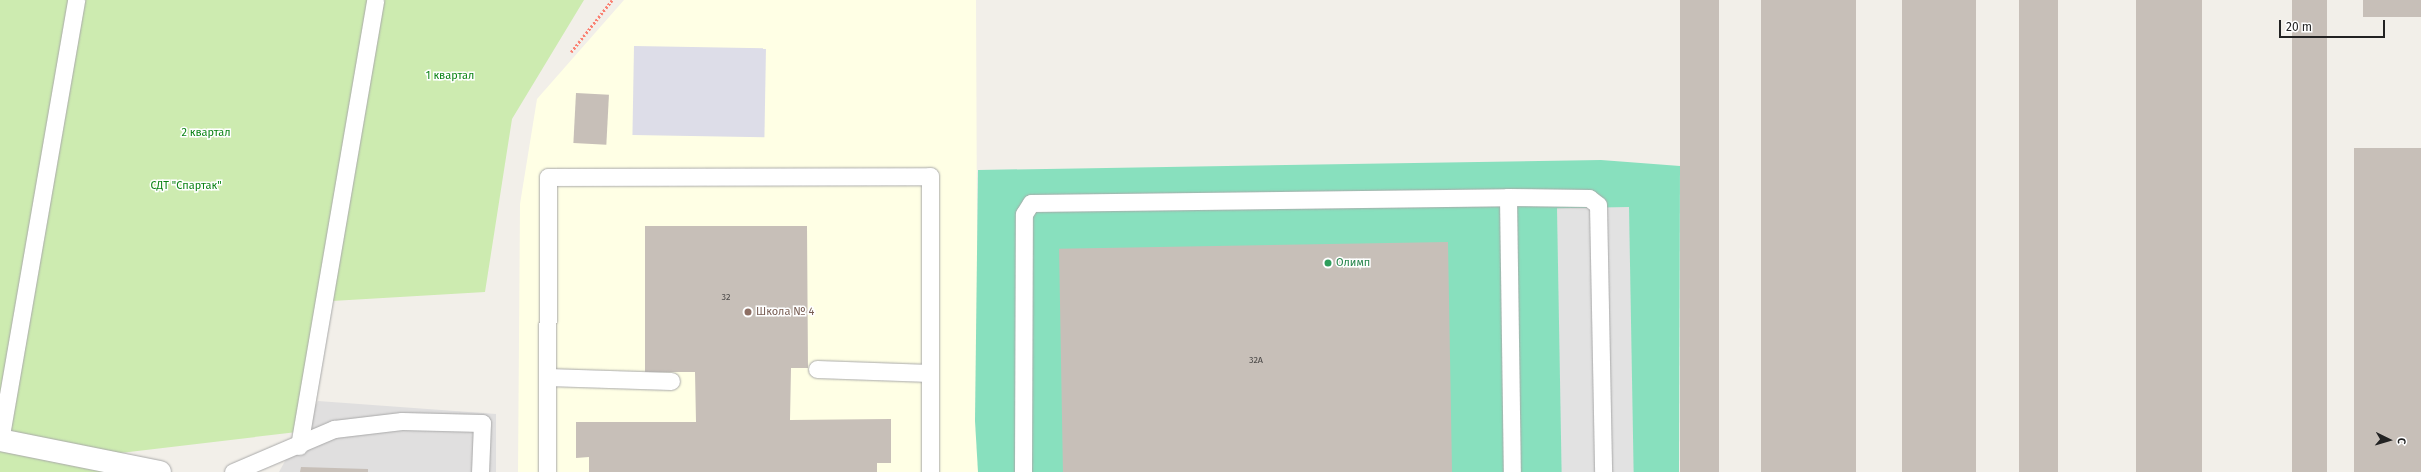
<!DOCTYPE html>
<html>
<head>
<meta charset="utf-8">
<style>
  body { margin:0 }
  #map { position:relative; width:2421px; height:472px; overflow:hidden; background:#f2efe9; font-family:"Fira Sans",sans-serif }
  div>[style] { position:absolute }
  .residential>* { inset:0; background:#e0dfdf }
  .education>* { inset:0; background:#ffffe5 }
  .grass>* { inset:0; background:#cdebb0 }
  .pitch>* { inset:0; background:#88e0be }
  .parking>* { inset:0; background:#e2e2e2; transform-origin:0 0 }
  .plaza>* { inset:0; background:#dddde8; transform-origin:0 0 }
  .building>* { inset:0; background:#c7bfb8; transform-origin:0 0 }
  .path>* { height:2.5px; margin-top:-1.25px; transform-origin:0; background:repeating-linear-gradient(90deg,#fa8072 0 2px,transparent 0 4px) }
  .roads { filter:drop-shadow(0 0 1px #a9a9a9) drop-shadow(0 0 1px #a9a9a9) }
  .service>* { height:17px; margin:-8.5px; padding:0 8.5px; transform-origin:8.5px; border-radius:8.5px; background:#fff }
  .minor>* { height:22px; margin:-11px; padding:0 11px; transform-origin:11px; border-radius:11px; background:#fff }
  .dots>* { width:11px; height:11px; translate:-50% -50%; box-sizing:border-box; border:2px solid #fff; border-radius:50% }
  span { translate:-50% -50%; white-space:nowrap; text-align:center; line-height:1.15; -webkit-text-stroke:3px #fff; paint-order:stroke }
  .number-label { font-size:9px; color:#4b4948 }
  .number-label span { -webkit-text-stroke-width:0 }
  .park-label { font-size:11px; color:#0c8416 }
  .leisure-label { font-size:11px; color:#27864d }
  .left { translate:0 -50%; text-align:left }
  .education-label { font-size:11px; color:#785e54 }
  .north { position:absolute; left:2369px; top:420px; width:40px; height:40px; -webkit-text-stroke:3px #fff; paint-order:stroke; rotate:95deg; font-size:11px; font-weight:700; line-height:16px; text-align:center; color:#222 }
  .north::after { content:''; display:block; margin:auto; width:14px; height:18px; background:#222; clip-path:polygon(50% 0,100% 100%,50% 72%,0 100%) }
  .scale { position:absolute; left:2279px; top:20px; width:106px; height:18px; box-sizing:border-box; border:2px solid #222; border-top:0; padding-left:5px; font-size:12px; line-height:14px; white-space:nowrap; color:#222; -webkit-text-stroke:3px #fff; paint-order:stroke }
</style>
</head>
<body>
<div id="map">
  <div class="residential">
    <div style="clip-path:polygon(318px 401px,496px 414px,496px 472px,279px 472px)"></div>
  </div>
  <div class="education">
    <div style="clip-path:polygon(624px 0,976px 0,978px 472px,518px 472px,520px 204px,537px 99px)"></div>
  </div>
  <div class="grass">
    <div style="clip-path:polygon(0 0,584px 0,512px 119px,485px 292px,332px 301px,297px 432px,112px 454px,109px 472px,0 472px)"></div>
  </div>
  <div class="pitch">
    <div style="clip-path:polygon(1601px 160px,1680px 166px,1679px 472px,978px 472px,975px 421px,978px 170px)"></div>
  </div>
  <div class="parking">
    <div style="left:1629px;top:207px;width:265px;height:72px;rotate:89deg"></div>
  </div>
  <div class="plaza">
    <div style="left:634px;top:46px;width:132px;height:89px;rotate:1deg"></div>
  </div>
  <div class="building">
    <div style="left:1680px;top:0;width:39px;height:472px"></div>
    <div style="left:1761px;top:0;width:95px;height:472px"></div>
    <div style="left:1902px;top:0;width:74px;height:472px"></div>
    <div style="left:2019px;top:0;width:39px;height:472px"></div>
    <div style="left:2136px;top:0;width:66px;height:472px"></div>
    <div style="left:2292px;top:0;width:35px;height:472px"></div>
    <div style="left:2363px;top:0;width:58px;height:17px"></div>
    <div style="left:576px;top:93px;width:33px;height:50px;rotate:3deg"></div>
    <div style="left:2354px;top:148px;width:67px;height:324px"></div>
    <div style="clip-path:polygon(645px 226px,807px 226px,808px 368px,791px 368px,790px 420px,891px 419px,891px 463px,877px 463px,877px 472px,589px 472px,589px 457px,576px 458px,576px 422px,696px 422px,695px 372px,645px 372px)"></div>
    <div style="left:1448px;top:242px;width:230px;height:389px;rotate:89deg"></div>
    <div style="clip-path:polygon(301px 467px,368px 469px,368px 472px,300px 472px)"></div>
  </div>
  <div class="path">
    <div style="left:571px;top:52px;width:66px;rotate:-51.7deg"></div>
  </div>
  <div class="roads">
    <div class="service">
      <div style="left:1508px;top:197px;width:275px;rotate:89.2deg"></div>
      <div style="left:817px;top:369px;width:113px;rotate:2deg"></div>
      <div style="left:547px;top:377px;width:124px;rotate:1.8deg"></div>
      <div style="left:0;top:441px;width:448px;rotate:-80.2deg"></div>
      <div style="left:299px;top:446px;width:452px;rotate:-80.3deg"></div>
      <div style="left:233px;top:472px;width:110px;rotate:-23.1deg"></div>
      <div style="left:334px;top:429px;width:68px;rotate:-6.7deg"></div>
      <div style="left:402px;top:421px;width:80px;rotate:1.4deg"></div>
      <div style="left:482px;top:423px;width:49px;rotate:92.3deg"></div>
      <div style="left:547px;top:472px;width:295px;rotate:-89.8deg"></div>
      <div style="left:548px;top:177px;width:382px;rotate:-0.1deg"></div>
      <div style="left:930px;top:176px;width:296px;rotate:90deg"></div>
      <div style="left:1023px;top:472px;width:258px;rotate:-89.8deg"></div>
      <div style="left:1024px;top:214px;width:13px;rotate:-58deg"></div>
      <div style="left:1031px;top:203px;width:477px;rotate:-0.7deg"></div>
      <div style="left:1508px;top:197px;width:81px;rotate:0.7deg"></div>
      <div style="left:1589px;top:198px;width:11px;rotate:38deg"></div>
      <div style="left:1598px;top:205px;width:267px;rotate:88.9deg"></div>
    </div>
    <div class="minor">
      <div style="left:0;top:440px;width:163px;rotate:11.3deg"></div>
    </div>
  </div>
  <div class="dots">
    <div style="left:1328px;top:263px;background:#2e9e5b"></div>
    <div style="left:748px;top:312px;background:#8d6e63"></div>
  </div>
  <div class="number-label">
    <span style="left:726px;top:297px">32</span>
    <span style="left:1256px;top:360px">32А</span>
  </div>
  <div class="park-label">
    <span style="left:450px;top:76px">1 квартал</span>
    <span style="left:206px;top:133px">2 квартал</span>
    <span style="left:186px;top:186px">СДТ "Спартак"</span>
  </div>
  <div class="leisure-label">
    <span class="left" style="left:1336px;top:263px">Олимп</span>
  </div>
  <div class="education-label">
    <span class="left" style="left:756px;top:312px">Школа № 4</span>
  </div>
  <div class="north">С</div>
  <div class="scale">20 m</div>
</div>
</body>
</html>
